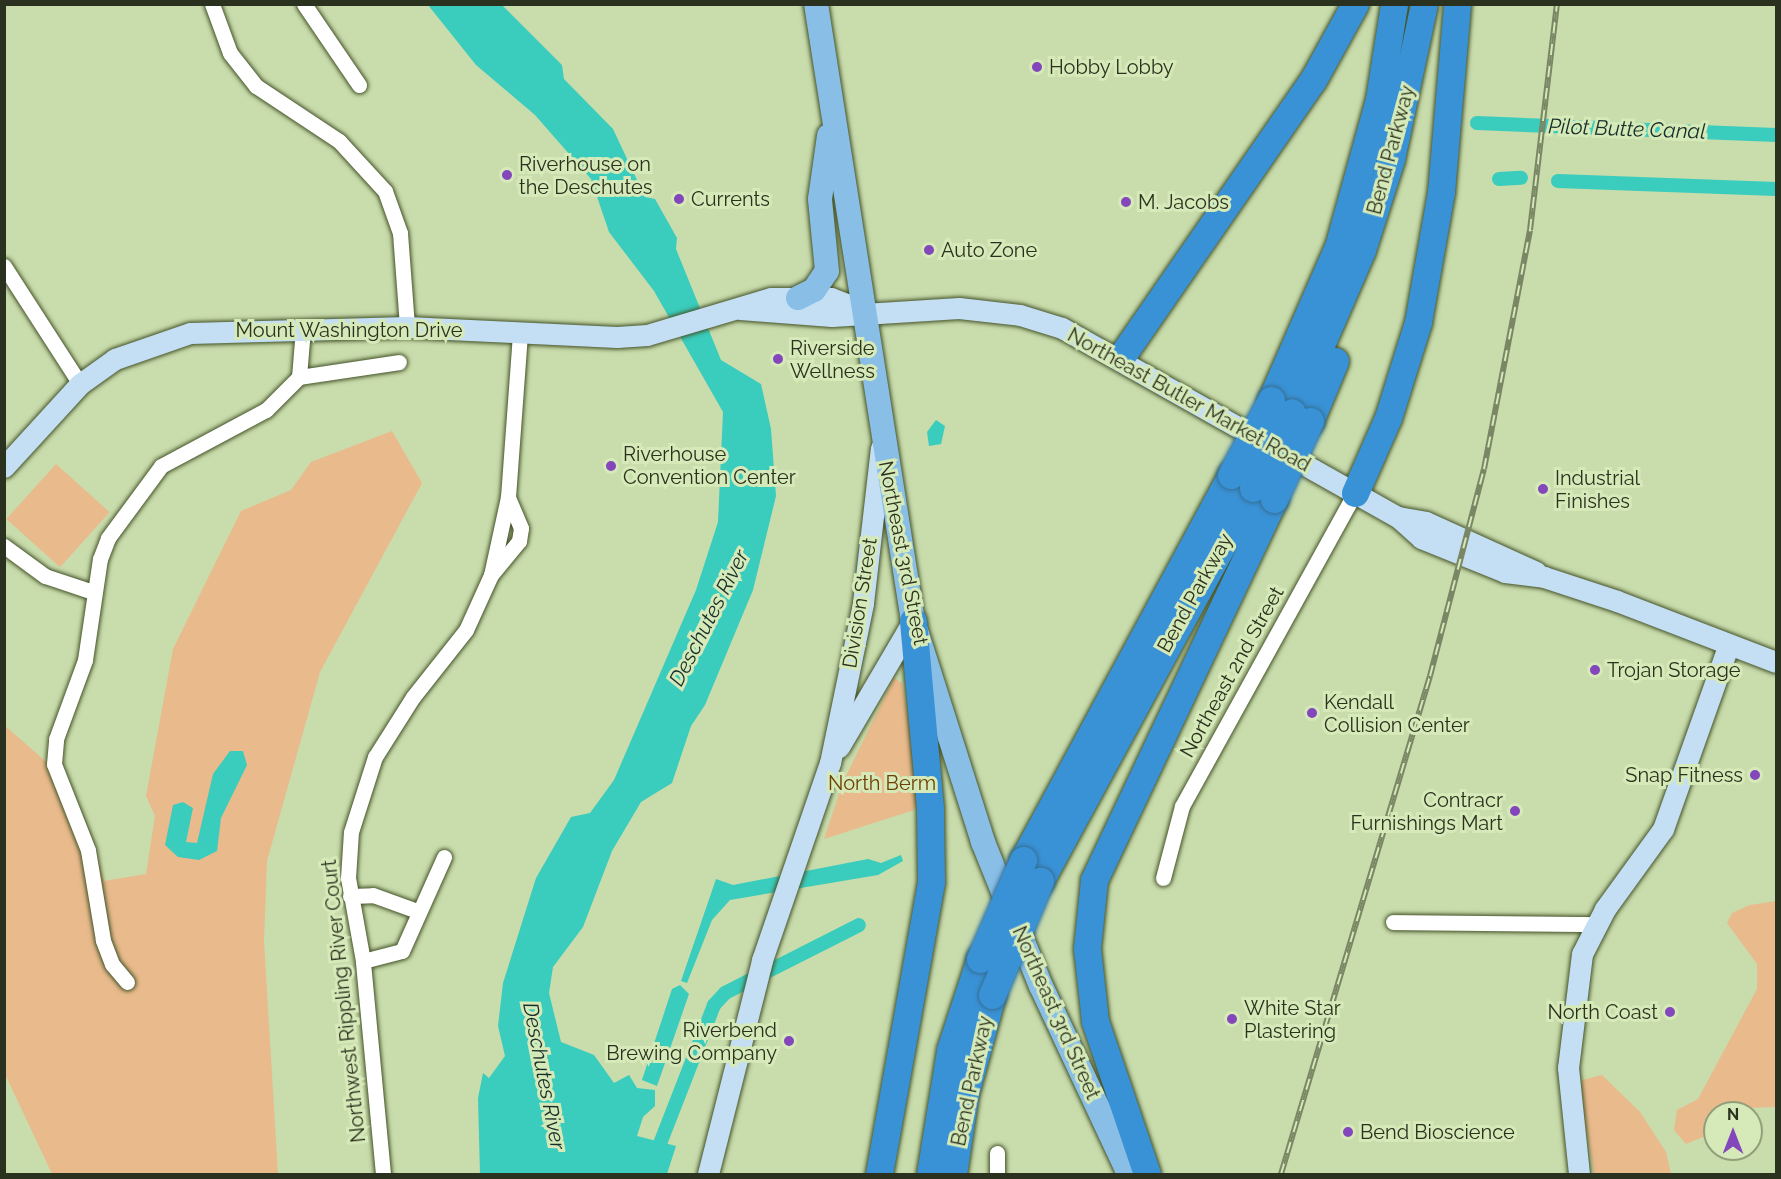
<!DOCTYPE html>
<html>
<head>
<meta charset="utf-8">
<style>
  body { margin:0 }
  #map { position:relative; width:1781px; height:1179px; overflow:hidden; background:#c9dcac; font-family:Raleway,sans-serif }
  div>[style] { position:absolute }
  .green>* { inset:0; background:#e9ba8c; transform-origin:0 0 }
  .water>* { inset:0; background:#3accbd }
  .canal>* { height:14px; margin:-7px; padding:0 7px; transform-origin:7px; border-radius:7px; background:#3accbd }
  .roads { filter:drop-shadow(0 0 2px #445328) drop-shadow(0 0 2px #445328) }
  .street>* { height:15px; margin:-7.5px; padding:0 7.5px; transform-origin:7.5px; border-radius:7.5px; background:#fff }
  .secondary>* { height:21px; margin:-10.5px; padding:0 10.5px; transform-origin:10.5px; border-radius:10.5px; background:#c4def3 }
  .primary>* { height:24px; margin:-12px; padding:0 12px; transform-origin:12px; border-radius:12px; background:#89bee6 }
  .highway>* { height:27px; margin:-13.5px; padding:0 13.5px; transform-origin:13.5px; border-radius:13.5px; background:#3a92d6 }
  .rail>* { height:6px; margin-top:-3px; transform-origin:0; background:repeating-linear-gradient(90deg,#d6e9b8 0 11px,#7a8765 0 22px); box-sizing:border-box; border-block:2px solid #7a8765 }
  .bridges { filter:drop-shadow(0 0 2px #347096) drop-shadow(0 0 2px #347096) }
  .highway-bridge>* { height:27px; margin:-13.5px; padding:0 13.5px; transform-origin:13.5px; border-radius:13.5px; background:#3a92d6 }
  .dots>* { width:16px; height:16px; translate:-50% -50%; box-sizing:border-box; border:3px solid #d6e9b8; border-radius:50% }
  span { translate:-50% -50%; white-space:nowrap; text-align:center; line-height:1.15; -webkit-text-stroke:6px #d6e9b8; paint-order:stroke }
  .poi-label { font-size:20px; color:#2a311e }
  .left { translate:0 -50%; text-align:left }
  .right { translate:-100% -50%; text-align:right }
  .street-label { font-size:20px; color:#2a311e }
  .park-label { font-size:20px; color:#6d3f04 }
  .water-label { font-size:21px; color:#172f2b; font-style:italic }
  .frame { position:absolute; inset:0; border:6px solid #2a311e; pointer-events:none }
  .north { position:absolute; left:1703px; top:1101px; width:60px; height:60px; box-sizing:border-box; background:#d6e9b8; border:2px solid #919f7a; border-radius:50%; rotate:0deg; font-size:16px; font-weight:700; line-height:24px; text-align:center; color:#2a311e }
  .north::after { content:''; display:block; margin:auto; width:21px; height:27px; background:#8346bb; clip-path:polygon(50% 0,100% 100%,50% 72%,0 100%) }
</style>
</head>
<body>
<div id="map">
  <div class="green">
    <div style="clip-path:polygon(392px 431px,422px 483px,320px 672px,267px 861px,264px 941px,278px 1174px,52px 1174px,5px 1074px,4px 725px,66px 779px,91px 834px,104px 881px,146px 874px,155px 816px,146px 796px,173px 649px,241px 511px,291px 490px,311px 462px)"></div>
    <div style="left:56px;top:464px;width:72px;height:74px;rotate:42deg"></div>
    <div style="clip-path:polygon(894px 678px,902px 683px,921px 793px,914px 810px,824px 839px,843px 782px)"></div>
    <div style="clip-path:polygon(1776px 901px,1776px 1107px,1723px 1109px,1715px 1113px,1703px 1137px,1686px 1144px,1674px 1130px,1677px 1110px,1698px 1099px,1757px 989px,1757px 964px,1727px 923px,1732px 913px,1750px 905px)"></div>
    <div style="clip-path:polygon(1602px 1075px,1640px 1112px,1666px 1152px,1671px 1174px,1594px 1174px,1581px 1096px,1582px 1080px)"></div>
  </div>
  <div class="water">
    <div style="clip-path:polygon(428px 5px,502px 5px,562px 65px,564px 79px,613px 129px,645px 197px,655px 199px,677px 238px,676px 249px,721px 360px,761px 384px,771px 429px,776px 496px,753px 590px,705px 705px,691px 726px,672px 783px,641px 802px,612px 851px,583px 927px,553px 967px,549px 993px,561px 1042px,594px 1055px,614px 1083px,629px 1075px,637px 1088px,655px 1090px,655px 1106px,643px 1117px,637px 1136px,676px 1146px,667px 1174px,480px 1174px,478px 1098px,483px 1073px,489px 1078px,505px 1056px,498px 1026px,503px 983px,536px 878px,571px 817px,590px 813px,614px 780px,696px 590px,718px 522px,723px 412px,654px 291px,609px 232px,591px 179px,535px 115px,476px 65px)"></div>
    <div style="clip-path:polygon(936px 420px,945px 426px,941px 444px,929px 446px,927px 432px)"></div>
    <div style="clip-path:polygon(230px 751px,243px 751px,247px 765px,221px 818px,217px 851px,199px 860px,178px 857px,165px 845px,173px 805px,183px 802px,193px 808px,186px 842px,197px 843px,213px 774px)"></div>
    <div style="clip-path:polygon(901px 855px,903px 861px,878px 875px,730px 900px,712px 920px,687px 983px,681px 981px,716px 879px,733px 885px,868px 859px,881px 863px)"></div>
    <div style="clip-path:polygon(680px 985px,689px 994px,657px 1086px,642px 1080px,672px 989px)"></div>
  </div>
  <div class="canal">
    <div style="left:1477px;top:123px;width:299px;rotate:2.3deg"></div>
    <div style="left:1499px;top:179px;width:22px;rotate:-3deg"></div>
    <div style="left:1558px;top:181px;width:218px;rotate:2.1deg"></div>
    <div style="left:640px;top:1174px;width:21px;rotate:-47deg"></div>
    <div style="left:654px;top:1159px;width:165px;rotate:-68.7deg"></div>
    <div style="left:714px;top:1005px;width:16px;rotate:-47deg"></div>
    <div style="left:725px;top:993px;width:150px;rotate:-26.9deg"></div>
  </div>
  <div class="roads">
    <div class="street">
      <div style="left:212px;top:4px;width:52px;rotate:69.8deg"></div>
      <div style="left:230px;top:53px;width:42px;rotate:51.8deg"></div>
      <div style="left:256px;top:86px;width:100px;rotate:33.5deg"></div>
      <div style="left:339px;top:141px;width:68px;rotate:47.4deg"></div>
      <div style="left:385px;top:191px;width:45px;rotate:70.3deg"></div>
      <div style="left:400px;top:233px;width:94px;rotate:85.7deg"></div>
      <div style="left:304px;top:4px;width:98px;rotate:55.8deg"></div>
      <div style="left:4px;top:266px;width:140px;rotate:57.2deg"></div>
      <div style="left:299px;top:377px;width:101px;rotate:-8.5deg"></div>
      <div style="left:4px;top:546px;width:51px;rotate:36.2deg"></div>
      <div style="left:45px;top:576px;width:51px;rotate:18.4deg"></div>
      <div style="left:491px;top:575px;width:44px;rotate:-50.5deg"></div>
      <div style="left:519px;top:541px;width:13px;rotate:-81deg"></div>
      <div style="left:521px;top:528px;width:34px;rotate:-113deg"></div>
      <div style="left:1163px;top:878px;width:74px;rotate:-75.2deg"></div>
      <div style="left:1182px;top:806px;width:358px;rotate:-61.1deg"></div>
      <div style="left:350px;top:896px;width:23px;rotate:-2deg"></div>
      <div style="left:373px;top:895px;width:47px;rotate:20deg"></div>
      <div style="left:1393px;top:922px;width:204px;rotate:0.6deg"></div>
      <div style="left:363px;top:961px;width:40px;rotate:-14.4deg"></div>
      <div style="left:402px;top:951px;width:103px;rotate:-65.9deg"></div>
      <div style="left:127px;top:982px;width:23px;rotate:-130deg"></div>
      <div style="left:112px;top:964px;width:26px;rotate:-111deg"></div>
      <div style="left:103px;top:940px;width:91px;rotate:-99.5deg"></div>
      <div style="left:88px;top:850px;width:92px;rotate:-111.6deg"></div>
      <div style="left:54px;top:764px;width:25px;rotate:-85deg"></div>
      <div style="left:56px;top:739px;width:84px;rotate:-69.8deg"></div>
      <div style="left:85px;top:660px;width:102px;rotate:-81.6deg"></div>
      <div style="left:100px;top:559px;width:22px;rotate:-69deg"></div>
      <div style="left:108px;top:538px;width:89px;rotate:-53.6deg"></div>
      <div style="left:161px;top:466px;width:119px;rotate:-28.1deg"></div>
      <div style="left:266px;top:410px;width:47px;rotate:-45deg"></div>
      <div style="left:299px;top:377px;width:49px;rotate:-85.3deg"></div>
      <div style="left:997px;top:1153px;width:21px;rotate:90deg"></div>
      <div style="left:383px;top:1174px;width:214px;rotate:-95.4deg"></div>
      <div style="left:363px;top:961px;width:84px;rotate:-100.2deg"></div>
      <div style="left:348px;top:878px;width:46px;rotate:-86.3deg"></div>
      <div style="left:351px;top:832px;width:79px;rotate:-72.3deg"></div>
      <div style="left:375px;top:757px;width:71px;rotate:-57.7deg"></div>
      <div style="left:413px;top:697px;width:85px;rotate:-51.7deg"></div>
      <div style="left:466px;top:630px;width:60px;rotate:-65.6deg"></div>
      <div style="left:491px;top:575px;width:80px;rotate:-77.7deg"></div>
      <div style="left:508px;top:497px;width:165px;rotate:-85.8deg"></div>
    </div>
    <div class="secondary">
      <div style="left:740px;top:309px;width:92px;rotate:4.4deg"></div>
      <div style="left:832px;top:316px;width:127px;rotate:-3.6deg"></div>
      <div style="left:959px;top:308px;width:61px;rotate:6.5deg"></div>
      <div style="left:1020px;top:315px;width:44px;rotate:17.2deg"></div>
      <div style="left:1062px;top:328px;width:386px;rotate:29.4deg"></div>
      <div style="left:1398px;top:517px;width:31px;rotate:42deg"></div>
      <div style="left:1421px;top:538px;width:91px;rotate:22deg"></div>
      <div style="left:1505px;top:572px;width:39px;rotate:7deg"></div>
      <div style="left:1544px;top:577px;width:77px;rotate:18.2deg"></div>
      <div style="left:1617px;top:601px;width:170px;rotate:21deg"></div>
      <div style="left:4px;top:467px;width:113px;rotate:-47.5deg"></div>
      <div style="left:80px;top:384px;width:43px;rotate:-35.5deg"></div>
      <div style="left:115px;top:359px;width:79px;rotate:-19.1deg"></div>
      <div style="left:190px;top:333px;width:217px;rotate:-1.6deg"></div>
      <div style="left:407px;top:327px;width:210px;rotate:2.7deg"></div>
      <div style="left:617px;top:337px;width:30px;rotate:-4deg"></div>
      <div style="left:647px;top:335px;width:129px;rotate:-16.6deg"></div>
      <div style="left:771px;top:298px;width:60px"></div>
      <div style="left:831px;top:298px;width:34px;rotate:21deg"></div>
      <div style="left:1398px;top:517px;width:28px;rotate:10deg"></div>
      <div style="left:1426px;top:522px;width:121px;rotate:24.4deg"></div>
      <div style="left:839px;top:747px;width:146px;rotate:-59.6deg"></div>
      <div style="left:708px;top:1174px;width:221px;rotate:-75.8deg"></div>
      <div style="left:762px;top:960px;width:208px;rotate:-71deg"></div>
      <div style="left:830px;top:763px;width:163px;rotate:-78.3deg"></div>
      <div style="left:863px;top:603px;width:156px;rotate:-83.4deg"></div>
      <div style="left:1579px;top:1174px;width:107px;rotate:-95.9deg"></div>
      <div style="left:1568px;top:1068px;width:115px;rotate:-83deg"></div>
      <div style="left:1582px;top:954px;width:51px;rotate:-62.9deg"></div>
      <div style="left:1605px;top:909px;width:99px;rotate:-54.1deg"></div>
      <div style="left:1663px;top:829px;width:196px;rotate:-70.4deg"></div>
    </div>
    <div class="primary">
      <div style="left:816px;top:4px;width:625px;rotate:81.07deg"></div>
      <div style="left:913px;top:621px;width:232px;rotate:72.4deg"></div>
      <div style="left:983px;top:842px;width:155px;rotate:68.1deg"></div>
      <div style="left:1041px;top:986px;width:208px;rotate:64.9deg"></div>
      <div style="left:798px;top:298px;width:18px;rotate:-27deg"></div>
      <div style="left:814px;top:290px;width:23px;rotate:-56deg"></div>
      <div style="left:827px;top:271px;width:72px;rotate:-95.6deg"></div>
      <div style="left:820px;top:199px;width:64px;rotate:-81.9deg"></div>
    </div>
    <div class="highway">
      <div style="left:1121px;top:357px;width:337px;rotate:-55.3deg"></div>
      <div style="left:1313px;top:80px;width:87px;rotate:-61.1deg"></div>
      <div style="left:1271px;top:400px;width:167px;rotate:-66.4deg"></div>
      <div style="left:1338px;top:247px;width:154px;rotate:-74.5deg"></div>
      <div style="left:1379px;top:99px;width:96px;rotate:-81deg"></div>
      <div style="left:1292px;top:412px;width:176px;rotate:-66.6deg"></div>
      <div style="left:1362px;top:250px;width:96px;rotate:-72.3deg"></div>
      <div style="left:1391px;top:159px;width:158px;rotate:-78deg"></div>
      <div style="left:1310px;top:421px;width:65px;rotate:-67.4deg"></div>
      <div style="left:1355px;top:493px;width:82px;rotate:-66.3deg"></div>
      <div style="left:1388px;top:418px;width:101px;rotate:-72.6deg"></div>
      <div style="left:1418px;top:322px;width:132px;rotate:-80deg"></div>
      <div style="left:1441px;top:192px;width:189px;rotate:-85.1deg"></div>
      <div style="left:1023px;top:860px;width:438px;rotate:-61.6deg"></div>
      <div style="left:1040px;top:881px;width:447px;rotate:-61.5deg"></div>
      <div style="left:879px;top:1174px;width:297px;rotate:-79.9deg"></div>
      <div style="left:931px;top:882px;width:74px;rotate:-90.8deg"></div>
      <div style="left:930px;top:808px;width:188px;rotate:-95.2deg"></div>
      <div style="left:930px;top:1174px;width:126px;rotate:-80.8deg"></div>
      <div style="left:950px;top:1050px;width:96px;rotate:-71.8deg"></div>
      <div style="left:953px;top:1174px;width:81px;rotate:-81.5deg"></div>
      <div style="left:965px;top:1094px;width:103px;rotate:-74.7deg"></div>
      <div style="left:1147px;top:1174px;width:162px;rotate:-108.8deg"></div>
      <div style="left:1095px;top:1021px;width:73px;rotate:-96.3deg"></div>
      <div style="left:1087px;top:948px;width:68px;rotate:-84.1deg"></div>
      <div style="left:1094px;top:880px;width:421px;rotate:-64.7deg"></div>
    </div>
  </div>
  <div class="rail">
    <div style="left:1281px;top:1174px;width:520px;rotate:-73.34deg"></div>
    <div style="left:1430px;top:676px;width:214px;rotate:-75.4deg"></div>
    <div style="left:1484px;top:469px;width:243px;rotate:-79.1deg"></div>
    <div style="left:1530px;top:230px;width:228px;rotate:-83.2deg"></div>
  </div>
  <div class="bridges">
    <div class="highway-bridge">
      <div style="left:1231px;top:475px;width:85px;rotate:-61.9deg"></div>
      <div style="left:1253px;top:488px;width:85px;rotate:-62.8deg"></div>
      <div style="left:1274px;top:499px;width:86px;rotate:-65.2deg"></div>
      <div style="left:980px;top:959px;width:108px;rotate:-66.5deg"></div>
      <div style="left:992px;top:995px;width:124px;rotate:-67.2deg"></div>
    </div>
  </div>
  <div class="dots">
    <div style="left:1037px;top:67px;background:#8346bb"></div>
    <div style="left:507px;top:175px;background:#8346bb"></div>
    <div style="left:679px;top:199px;background:#8346bb"></div>
    <div style="left:1126px;top:202px;background:#8346bb"></div>
    <div style="left:929px;top:250px;background:#8346bb"></div>
    <div style="left:778px;top:359px;background:#8346bb"></div>
    <div style="left:611px;top:466px;background:#8346bb"></div>
    <div style="left:1543px;top:489px;background:#8346bb"></div>
    <div style="left:1595px;top:670px;background:#8346bb"></div>
    <div style="left:1312px;top:713px;background:#8346bb"></div>
    <div style="left:1755px;top:775px;background:#8346bb"></div>
    <div style="left:1515px;top:811px;background:#8346bb"></div>
    <div style="left:1670px;top:1012px;background:#8346bb"></div>
    <div style="left:1232px;top:1019px;background:#8346bb"></div>
    <div style="left:789px;top:1041px;background:#8346bb"></div>
    <div style="left:1348px;top:1132px;background:#8346bb"></div>
  </div>
  <div class="poi-label">
    <span class="left" style="left:1049px;top:67px">Hobby Lobby</span>
    <span class="left" style="left:519px;top:176px">Riverhouse on<br>the Deschutes</span>
    <span class="left" style="left:691px;top:199px">Currents</span>
    <span class="left" style="left:1138px;top:202px">M. Jacobs</span>
    <span class="left" style="left:941px;top:250px">Auto Zone</span>
    <span class="left" style="left:790px;top:360px">Riverside<br>Wellness</span>
    <span class="left" style="left:623px;top:466px">Riverhouse<br>Convention Center</span>
    <span class="left" style="left:1555px;top:490px">Industrial<br>Finishes</span>
    <span class="left" style="left:1607px;top:670px">Trojan Storage</span>
    <span class="left" style="left:1324px;top:714px">Kendall<br>Collision Center</span>
    <span class="right" style="left:1743px;top:775px">Snap Fitness</span>
    <span class="right" style="left:1503px;top:812px">Contracr<br>Furnishings Mart</span>
    <span class="left" style="left:1244px;top:1020px">White Star<br>Plastering</span>
    <span class="right" style="left:1658px;top:1012px">North Coast</span>
    <span class="right" style="left:777px;top:1042px">Riverbend<br>Brewing Company</span>
    <span class="left" style="left:1360px;top:1132px">Bend Bioscience</span>
  </div>
  <div class="street-label">
    <span style="left:1391px;top:150px;rotate:-75deg">Bend Parkway</span>
    <span style="left:349px;top:330px">Mount Washington Drive</span>
    <span style="left:1189px;top:400px;rotate:29deg">Northeast Butler Market Road</span>
    <span style="left:903px;top:553px;rotate:79deg">Northeast 3rd Street</span>
    <span style="left:1195px;top:593px;rotate:-61deg">Bend Parkway</span>
    <span style="left:860px;top:603px;rotate:-81deg">Division Street</span>
    <span style="left:1232px;top:672px;rotate:-61deg">Northeast 2nd Street</span>
    <span style="left:344px;top:1001px;rotate:-96deg">Northwest Rippling River Court</span>
    <span style="left:1056px;top:1013px;rotate:66deg">Northeast 3rd Street</span>
    <span style="left:972px;top:1081px;rotate:-78deg">Bend Parkway</span>
  </div>
  <div class="park-label">
    <span style="left:882px;top:783px">North Berm</span>
  </div>
  <div class="water-label">
    <span style="left:1627px;top:129px;rotate:2deg">Pilot Butte Canal</span>
    <span style="left:709px;top:618px;rotate:-63deg">Deschutes River</span>
    <span style="left:544px;top:1076px;rotate:79deg">Deschutes River</span>
  </div>
  <div class="frame"></div>
  <div class="north">N</div>
</div>
</body>
</html>
